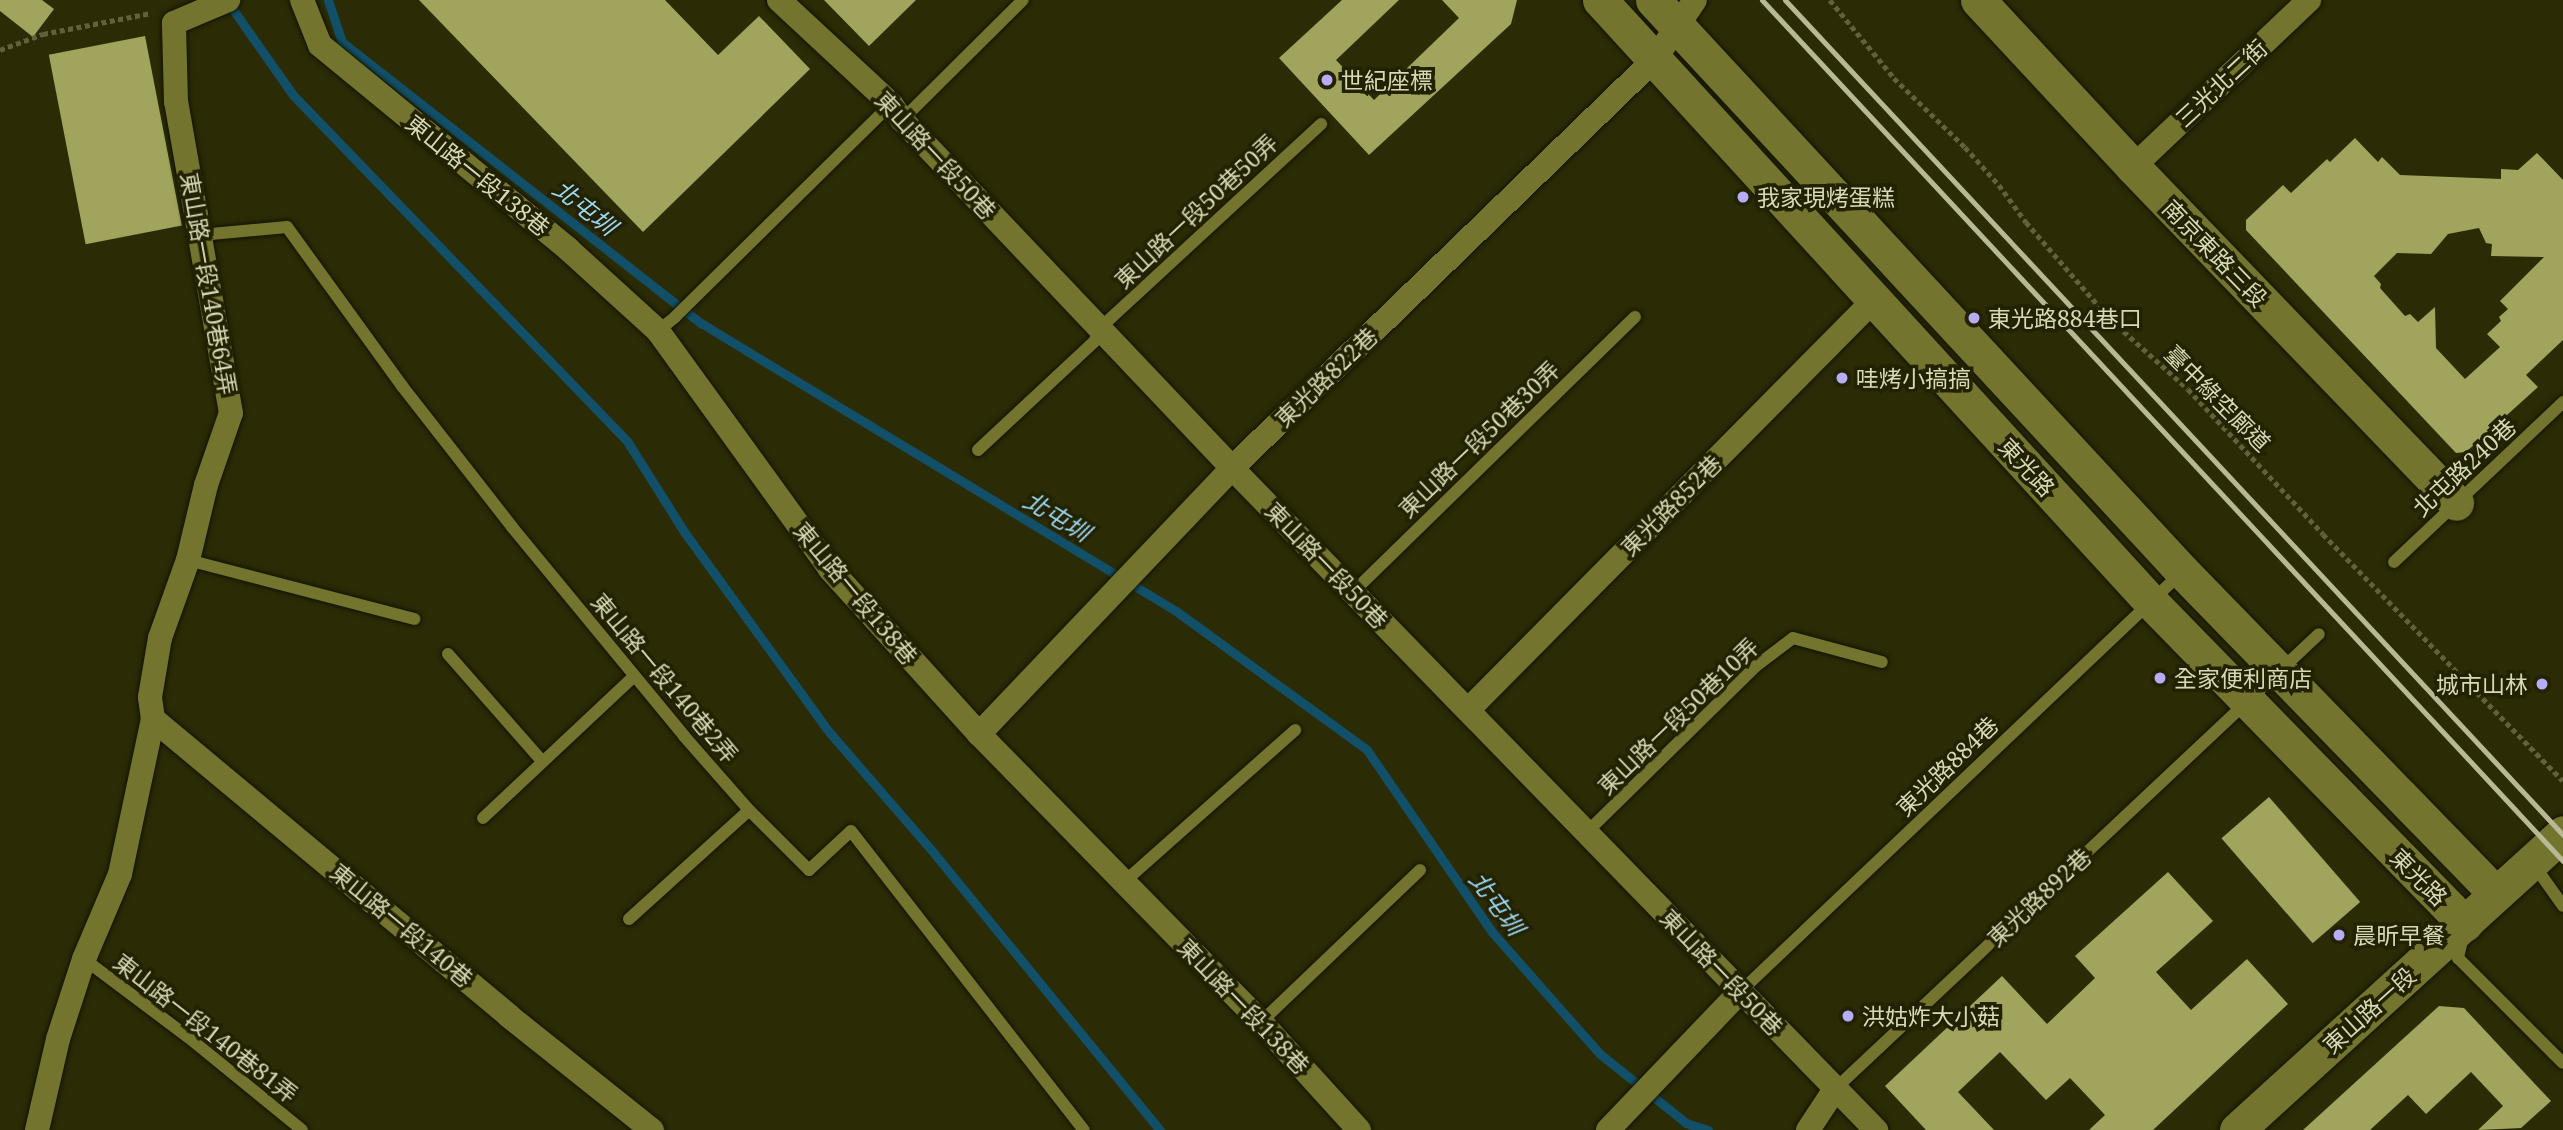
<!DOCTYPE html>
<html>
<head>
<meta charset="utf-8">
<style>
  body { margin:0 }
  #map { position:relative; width:2563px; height:1130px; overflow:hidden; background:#2b2c05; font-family:"Noto Serif","Noto Sans TC",serif }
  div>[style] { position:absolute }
  .stream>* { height:9px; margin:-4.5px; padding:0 4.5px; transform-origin:4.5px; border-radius:4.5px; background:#125069 }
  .building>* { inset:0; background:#a1a45c; transform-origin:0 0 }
  .path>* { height:4.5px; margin-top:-2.25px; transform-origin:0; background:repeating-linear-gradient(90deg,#61623c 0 5px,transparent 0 8.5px) }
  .roads { filter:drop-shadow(0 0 2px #131301) drop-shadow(0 0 2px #131301) }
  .lane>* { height:12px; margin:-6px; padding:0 6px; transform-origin:6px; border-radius:6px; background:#73742d }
  .street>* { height:24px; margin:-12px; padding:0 12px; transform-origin:12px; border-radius:12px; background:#73742d }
  .secondary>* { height:35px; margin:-17.5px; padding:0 17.5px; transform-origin:17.5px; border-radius:17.5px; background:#73742d }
  .rail>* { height:5px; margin:-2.5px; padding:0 2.5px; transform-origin:2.5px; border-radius:2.5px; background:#b7b995 }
  .dots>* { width:19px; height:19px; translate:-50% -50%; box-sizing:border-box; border:4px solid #220; border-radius:50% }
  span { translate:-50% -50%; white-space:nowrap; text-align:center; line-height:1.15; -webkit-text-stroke:7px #220; paint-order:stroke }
  .poi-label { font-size:23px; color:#d7d9b6 }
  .left { translate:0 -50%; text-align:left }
  .right { translate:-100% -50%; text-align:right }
  .street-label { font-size:23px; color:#d7d9b6 }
  .water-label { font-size:24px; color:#9cd7f4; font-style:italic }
</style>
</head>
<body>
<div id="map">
  <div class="stream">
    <div style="left:328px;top:0;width:44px;rotate:71.6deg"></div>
    <div style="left:342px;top:42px;width:456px;rotate:38.1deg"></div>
    <div style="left:701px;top:323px;width:555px;rotate:31.23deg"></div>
    <div style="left:1176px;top:611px;width:236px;rotate:36deg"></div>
    <div style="left:1367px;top:750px;width:221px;rotate:55.5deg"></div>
    <div style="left:1492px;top:932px;width:163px;rotate:48.5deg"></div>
    <div style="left:1600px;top:1054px;width:110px;rotate:38.7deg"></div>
    <div style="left:1686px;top:1123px;width:23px;rotate:18deg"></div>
    <div style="left:227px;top:1px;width:115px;rotate:54.9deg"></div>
    <div style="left:293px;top:95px;width:481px;rotate:46deg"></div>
    <div style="left:627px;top:441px;width:109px;rotate:57.8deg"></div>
    <div style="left:685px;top:533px;width:247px;rotate:54.1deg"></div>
    <div style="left:830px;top:733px;width:157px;rotate:49.1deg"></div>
    <div style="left:933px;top:852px;width:359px;rotate:50.8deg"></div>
  </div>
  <div class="building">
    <div style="clip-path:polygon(0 0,42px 0,54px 9px,33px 37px,0 11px)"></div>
    <div style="clip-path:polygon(419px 0,665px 0,718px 55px,759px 16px,810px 69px,643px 232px)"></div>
    <div style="clip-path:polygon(824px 0,916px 0,869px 46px)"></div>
    <div style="clip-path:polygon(1342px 0,1399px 0,1336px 60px,1374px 100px,1459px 18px,1442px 0,1517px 0,1511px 24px,1369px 155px,1279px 58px)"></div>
    <div style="left:145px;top:36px;width:193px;height:98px;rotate:79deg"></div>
    <div style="clip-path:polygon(evenodd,2355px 138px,2378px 162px,2382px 157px,2400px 175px,2501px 179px,2501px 169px,2518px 170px,2537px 153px,2563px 180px,2563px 340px,2526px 375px,2538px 387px,2466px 452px,2456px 453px,2246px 230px,2246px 220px,2283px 185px,2291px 193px,2327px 159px,2330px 162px,2355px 138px,2479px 228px,2486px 243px,2492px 244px,2491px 256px,2544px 257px,2500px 301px,2508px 309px,2499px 317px,2501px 321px,2487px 334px,2500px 347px,2465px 379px,2436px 348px,2435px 307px,2418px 322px,2410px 314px,2405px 316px,2380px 288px,2381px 284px,2374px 276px,2397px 253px,2431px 254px,2448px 234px,2479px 228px)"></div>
    <div style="left:2269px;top:797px;width:139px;height:63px;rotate:49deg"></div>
    <div style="clip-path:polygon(2168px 872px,2213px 921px,2156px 972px,2191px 1010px,2247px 959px,2288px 1004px,2153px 1130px,2089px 1130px,2105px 1115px,2070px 1078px,2046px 1100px,2000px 1052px,1958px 1092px,1994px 1130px,1926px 1130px,1885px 1086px,2002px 976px,2047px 1024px,2095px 978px,2075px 956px)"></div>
    <div style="clip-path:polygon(2439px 1006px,2464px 1008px,2551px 1101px,2521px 1128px,2478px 1130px,2503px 1106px,2471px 1072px,2426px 1114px,2408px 1095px,2370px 1130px,2303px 1130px)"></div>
  </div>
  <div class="path">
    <div style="left:1830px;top:0;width:101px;rotate:50.6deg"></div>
    <div style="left:1894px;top:78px;width:99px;rotate:44.2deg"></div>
    <div style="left:1965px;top:147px;width:51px;rotate:48.2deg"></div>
    <div style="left:1999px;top:185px;width:46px;rotate:53.9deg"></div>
    <div style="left:2026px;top:222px;width:130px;rotate:49.1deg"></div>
    <div style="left:2111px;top:320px;width:103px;rotate:41.9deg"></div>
    <div style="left:2188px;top:389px;width:198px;rotate:47deg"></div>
    <div style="left:2323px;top:534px;width:344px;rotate:45.8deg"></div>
    <div style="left:0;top:50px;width:46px;rotate:-20.4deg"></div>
    <div style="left:43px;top:34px;width:110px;rotate:-11deg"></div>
  </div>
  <div class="roads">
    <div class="lane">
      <div style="left:902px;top:120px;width:170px;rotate:-44.8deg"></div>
      <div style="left:200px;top:235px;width:87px;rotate:-5.3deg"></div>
      <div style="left:287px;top:227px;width:196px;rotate:54.1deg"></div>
      <div style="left:402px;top:386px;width:179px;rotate:52deg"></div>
      <div style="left:512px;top:527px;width:271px;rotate:50.5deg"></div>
      <div style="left:684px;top:736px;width:98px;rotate:48.7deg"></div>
      <div style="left:749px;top:810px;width:85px;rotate:45deg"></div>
      <div style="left:809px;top:870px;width:57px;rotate:-42.9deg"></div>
      <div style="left:851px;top:831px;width:379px;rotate:52.1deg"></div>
      <div style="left:658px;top:331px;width:22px;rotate:-39deg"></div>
      <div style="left:675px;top:317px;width:303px;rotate:-44.6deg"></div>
      <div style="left:978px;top:450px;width:158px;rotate:-43deg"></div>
      <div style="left:1094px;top:342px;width:15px;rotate:-67deg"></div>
      <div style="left:1100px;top:328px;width:301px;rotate:-42.7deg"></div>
      <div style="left:188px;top:560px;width:234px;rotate:14.6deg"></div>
      <div style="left:2394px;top:562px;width:233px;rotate:-43.4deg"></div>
      <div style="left:1353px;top:592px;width:394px;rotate:-44.3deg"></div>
      <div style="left:448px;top:654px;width:142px;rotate:48.7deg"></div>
      <div style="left:483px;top:818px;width:207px;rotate:-43.2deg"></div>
      <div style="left:1587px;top:832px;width:237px;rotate:-44.5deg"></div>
      <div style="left:1756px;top:666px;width:46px;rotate:-37.1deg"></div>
      <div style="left:1793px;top:638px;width:92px;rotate:15.1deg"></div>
      <div style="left:2534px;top:865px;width:50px;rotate:54.7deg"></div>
      <div style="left:1124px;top:882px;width:229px;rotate:-41.6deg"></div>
      <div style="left:629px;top:919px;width:162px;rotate:-42.2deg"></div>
      <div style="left:2463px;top:936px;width:23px;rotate:103deg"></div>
      <div style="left:2458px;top:958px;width:148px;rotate:45deg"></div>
      <div style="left:84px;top:959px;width:130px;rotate:36.9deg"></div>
      <div style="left:188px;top:1037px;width:147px;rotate:39.2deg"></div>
      <div style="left:1741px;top:991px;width:605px;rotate:-43.53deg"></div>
      <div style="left:1261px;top:1022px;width:220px;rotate:-43.7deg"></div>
      <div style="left:1835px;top:1089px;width:664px;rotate:-43.23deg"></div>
    </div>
    <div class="street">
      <div style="left:302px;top:0;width:48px;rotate:68.2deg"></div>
      <div style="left:320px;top:45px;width:321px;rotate:39.4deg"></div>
      <div style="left:568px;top:249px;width:122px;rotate:42.3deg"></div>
      <div style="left:658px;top:331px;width:294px;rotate:54.1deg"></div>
      <div style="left:830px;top:569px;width:222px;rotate:47.9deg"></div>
      <div style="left:979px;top:734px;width:403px;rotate:45.6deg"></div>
      <div style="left:1261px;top:1022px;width:146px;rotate:47.8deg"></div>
      <div style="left:779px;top:0;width:153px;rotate:42.9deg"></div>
      <div style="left:891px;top:104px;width:19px;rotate:55deg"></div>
      <div style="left:902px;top:120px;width:480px;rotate:46.5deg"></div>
      <div style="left:1232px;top:468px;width:924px;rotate:45.79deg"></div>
      <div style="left:2133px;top:167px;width:243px;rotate:-43.5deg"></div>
      <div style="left:1468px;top:710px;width:577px;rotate:-45.28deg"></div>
      <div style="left:153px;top:719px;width:464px;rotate:39.8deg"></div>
      <div style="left:509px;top:1016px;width:183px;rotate:38.6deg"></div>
      <div style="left:979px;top:734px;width:367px;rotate:-46.4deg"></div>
      <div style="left:1232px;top:468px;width:588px;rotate:-44.04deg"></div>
      <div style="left:1655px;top:59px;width:71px;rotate:-55.9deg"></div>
      <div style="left:37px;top:1130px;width:93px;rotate:-77deg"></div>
      <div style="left:58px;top:1039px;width:84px;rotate:-72deg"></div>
      <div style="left:84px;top:959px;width:92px;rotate:-67deg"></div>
      <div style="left:120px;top:874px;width:158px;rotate:-78deg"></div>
      <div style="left:153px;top:719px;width:22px;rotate:-98deg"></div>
      <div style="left:150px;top:697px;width:60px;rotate:-80.4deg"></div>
      <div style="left:160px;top:638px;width:83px;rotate:-70.3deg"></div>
      <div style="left:188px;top:560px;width:77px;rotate:-76.5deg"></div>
      <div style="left:206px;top:485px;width:76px;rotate:-70.9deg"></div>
      <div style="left:231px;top:413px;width:316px;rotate:-100deg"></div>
      <div style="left:176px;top:102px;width:79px;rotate:-91.5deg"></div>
      <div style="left:174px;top:23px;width:59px;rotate:-23.1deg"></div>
      <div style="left:1608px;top:1130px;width:192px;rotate:-46.3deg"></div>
      <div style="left:1808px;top:1130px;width:49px;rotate:-56.6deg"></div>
    </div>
    <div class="secondary">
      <div style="left:1600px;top:0;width:815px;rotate:47.54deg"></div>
      <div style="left:2150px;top:601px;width:451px;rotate:45.7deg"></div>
      <div style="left:1653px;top:0;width:778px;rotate:47.19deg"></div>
      <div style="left:2182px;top:571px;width:450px;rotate:45.8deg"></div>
      <div style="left:1978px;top:0;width:228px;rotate:47.1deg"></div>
      <div style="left:2133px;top:167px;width:466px;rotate:46.1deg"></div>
      <div style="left:2237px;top:1130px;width:441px;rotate:-42.3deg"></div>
    </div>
  </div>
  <div class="rail">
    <div style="left:1762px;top:0;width:1176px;rotate:47.07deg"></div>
    <div style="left:1785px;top:0;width:1141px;rotate:47.02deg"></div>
  </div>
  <div class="dots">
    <div style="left:1327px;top:80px;background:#b6acf8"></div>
    <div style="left:1743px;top:197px;background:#b6acf8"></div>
    <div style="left:1974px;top:318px;background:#b6acf8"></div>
    <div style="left:1842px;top:378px;background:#b6acf8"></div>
    <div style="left:2160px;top:678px;background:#b6acf8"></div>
    <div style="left:2542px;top:684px;background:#b6acf8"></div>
    <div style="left:2339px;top:935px;background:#b6acf8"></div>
    <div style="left:1848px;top:1016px;background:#b6acf8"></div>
  </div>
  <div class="poi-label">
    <span class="left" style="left:1341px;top:80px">世紀座標</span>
    <span class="left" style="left:1757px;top:197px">我家現烤蛋糕</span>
    <span class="left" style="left:1988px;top:318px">東光路884巷口</span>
    <span class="left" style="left:1856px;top:378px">哇烤小搞搞</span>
    <span class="left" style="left:2174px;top:678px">全家便利商店</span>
    <span class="right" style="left:2528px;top:684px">城市山林</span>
    <span class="left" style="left:2353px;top:935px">晨昕早餐</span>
    <span class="left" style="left:1862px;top:1016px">洪姑炸大小菇</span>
  </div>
  <div class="street-label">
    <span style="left:2221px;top:83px;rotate:-43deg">三光北二街</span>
    <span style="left:936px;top:155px;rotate:47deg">東山路一段50巷</span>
    <span style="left:478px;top:175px;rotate:39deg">東山路一段138巷</span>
    <span style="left:1196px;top:211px;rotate:-43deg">東山路一段50巷50弄</span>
    <span style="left:2215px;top:253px;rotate:46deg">南京東路三段</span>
    <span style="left:209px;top:284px;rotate:80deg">東山路一段140巷64弄</span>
    <span style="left:1326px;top:377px;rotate:-44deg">東光路822巷</span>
    <span style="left:2218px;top:398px;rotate:45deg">臺中綠空廊道</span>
    <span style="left:1479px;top:439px;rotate:-44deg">東山路一段50巷30弄</span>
    <span style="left:2027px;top:467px;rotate:47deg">東光路</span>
    <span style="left:2464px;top:467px;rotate:-43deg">北屯路240巷</span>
    <span style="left:1671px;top:505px;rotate:-45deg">東光路852巷</span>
    <span style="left:1327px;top:565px;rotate:46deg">東山路一段50巷</span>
    <span style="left:856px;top:593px;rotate:50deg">東山路一段138巷</span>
    <span style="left:665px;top:678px;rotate:50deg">東山路一段140巷2弄</span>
    <span style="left:1678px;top:716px;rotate:-44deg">東山路一段50巷10弄</span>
    <span style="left:1947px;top:766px;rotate:-44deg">東光路884巷</span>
    <span style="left:2419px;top:877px;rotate:45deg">東光路</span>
    <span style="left:2039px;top:897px;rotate:-43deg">東光路892巷</span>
    <span style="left:402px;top:925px;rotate:40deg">東山路一段140巷</span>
    <span style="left:1722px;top:972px;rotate:46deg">東山路一段50巷</span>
    <span style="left:1244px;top:1006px;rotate:46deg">東山路一段138巷</span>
    <span style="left:2369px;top:1010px;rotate:-42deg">東山路一段</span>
    <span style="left:206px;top:1028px;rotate:38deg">東山路一段140巷81弄</span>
  </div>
  <div class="water-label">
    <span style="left:585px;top:207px;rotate:38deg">北屯圳</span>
    <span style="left:1057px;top:516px;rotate:31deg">北屯圳</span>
    <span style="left:1497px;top:903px;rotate:53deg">北屯圳</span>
  </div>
</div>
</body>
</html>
